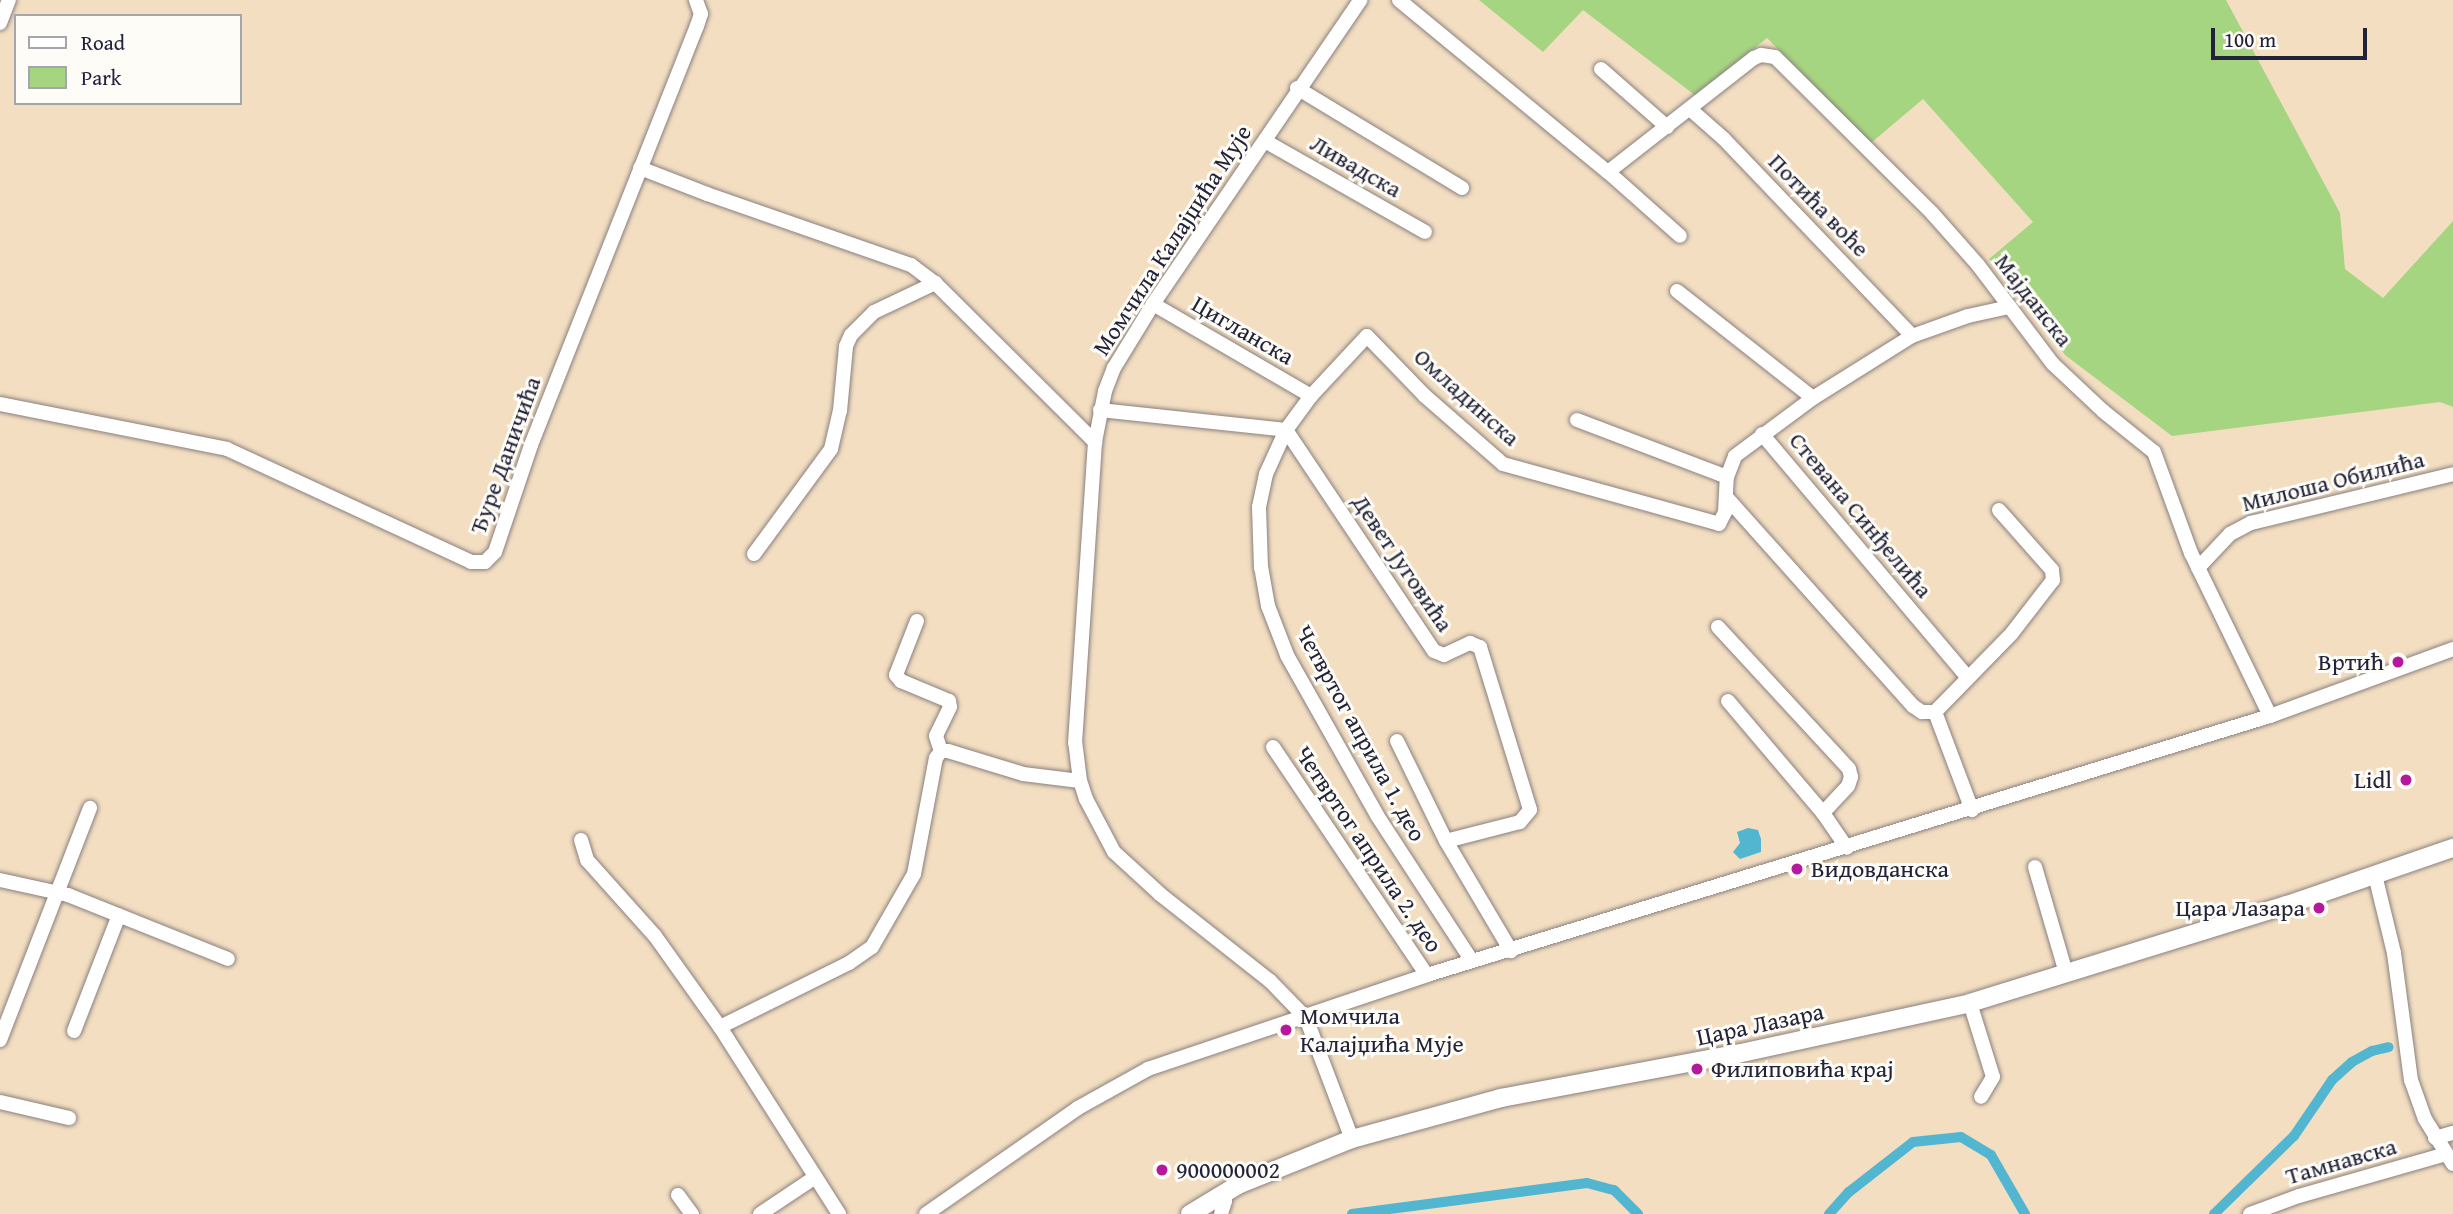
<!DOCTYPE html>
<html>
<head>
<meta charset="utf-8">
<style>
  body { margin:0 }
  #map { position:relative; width:2453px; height:1214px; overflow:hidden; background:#f3dec2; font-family:"Gentium Book Plus",serif }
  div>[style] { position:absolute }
  .green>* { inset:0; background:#a6d582 }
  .water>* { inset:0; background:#52b6d1 }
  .canal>* { height:10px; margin:-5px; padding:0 5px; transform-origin:5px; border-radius:5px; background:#52b6d1 }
  .roads { filter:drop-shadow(0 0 2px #8a807e) drop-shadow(0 0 2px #8a807e) }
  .minor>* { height:14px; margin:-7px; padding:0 7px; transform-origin:7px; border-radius:7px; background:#fff }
  .major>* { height:18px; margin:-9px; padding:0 9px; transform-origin:9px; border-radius:9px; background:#fff }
  .dots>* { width:19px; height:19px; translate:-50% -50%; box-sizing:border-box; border:4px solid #fdfcf7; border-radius:50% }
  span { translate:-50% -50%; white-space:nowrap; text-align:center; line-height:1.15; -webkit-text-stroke:6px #fdfcf7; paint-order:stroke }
  .street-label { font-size:24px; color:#22223b }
  .poi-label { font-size:24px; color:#22223b }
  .right { translate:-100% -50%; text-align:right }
  .left { translate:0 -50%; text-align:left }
  .legend { position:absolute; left:14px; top:14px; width:228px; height:91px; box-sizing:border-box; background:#fdfcf7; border:2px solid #a5a5ac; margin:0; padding:9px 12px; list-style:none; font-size:21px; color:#22223b }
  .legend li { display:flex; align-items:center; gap:14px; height:35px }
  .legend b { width:35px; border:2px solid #a5a5ac }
  .scale { position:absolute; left:2211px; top:28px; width:156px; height:32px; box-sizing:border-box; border:4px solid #22223b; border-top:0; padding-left:9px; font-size:21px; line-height:24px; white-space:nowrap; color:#22223b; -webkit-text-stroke:5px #fdfcf7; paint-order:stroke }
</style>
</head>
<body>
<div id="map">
  <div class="green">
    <div style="clip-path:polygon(1479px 0,2226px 0,2340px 213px,2345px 269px,2383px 298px,2453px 221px,2453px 407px,2440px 402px,2172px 436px,2065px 355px,2025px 298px,1989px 259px,2033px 222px,1923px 99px,1871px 143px,1767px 38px,1696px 96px,1583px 10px,1543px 52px)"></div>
  </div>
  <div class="water">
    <div style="clip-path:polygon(1748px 828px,1758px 830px,1761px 839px,1761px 852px,1740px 859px,1733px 852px,1740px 843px,1737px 832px)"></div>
  </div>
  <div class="canal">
    <div style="left:1352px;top:1214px;width:237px;rotate:-7.5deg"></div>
    <div style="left:1587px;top:1183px;width:28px;rotate:15deg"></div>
    <div style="left:1614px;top:1190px;width:34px;rotate:45deg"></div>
    <div style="left:1829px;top:1214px;width:30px;rotate:-48deg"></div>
    <div style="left:1849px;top:1192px;width:81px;rotate:-38deg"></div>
    <div style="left:1913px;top:1142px;width:48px;rotate:-5.9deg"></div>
    <div style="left:1961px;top:1137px;width:35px;rotate:31deg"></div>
    <div style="left:1991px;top:1155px;width:68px;rotate:60deg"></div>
    <div style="left:2214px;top:1214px;width:112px;rotate:-44.3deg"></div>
    <div style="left:2294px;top:1136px;width:68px;rotate:-55.8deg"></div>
    <div style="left:2332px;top:1080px;width:27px;rotate:-42deg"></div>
    <div style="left:2352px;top:1062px;width:23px;rotate:-29deg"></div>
    <div style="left:2372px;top:1051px;width:17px;rotate:-13deg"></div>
  </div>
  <div class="roads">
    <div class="minor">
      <div style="left:1399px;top:0;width:271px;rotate:39.5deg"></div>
      <div style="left:1608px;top:172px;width:185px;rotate:-38deg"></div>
      <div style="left:1754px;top:58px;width:8px;rotate:-23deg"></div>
      <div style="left:1761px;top:55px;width:14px;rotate:8deg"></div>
      <div style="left:1775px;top:57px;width:221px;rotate:44.8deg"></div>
      <div style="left:1932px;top:213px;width:69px;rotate:48.5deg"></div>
      <div style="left:1978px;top:265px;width:124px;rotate:52.9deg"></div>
      <div style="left:2053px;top:364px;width:69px;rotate:43.2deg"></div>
      <div style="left:2103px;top:411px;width:65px;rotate:38.8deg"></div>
      <div style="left:2154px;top:452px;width:108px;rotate:69.9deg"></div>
      <div style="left:2191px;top:553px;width:181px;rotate:64.1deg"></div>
      <div style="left:0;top:23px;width:25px;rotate:-69deg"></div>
      <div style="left:1601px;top:69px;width:88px;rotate:41.3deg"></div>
      <div style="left:1297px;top:88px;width:193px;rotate:31.2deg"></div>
      <div style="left:1690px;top:109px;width:45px;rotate:41.4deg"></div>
      <div style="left:1724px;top:139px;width:272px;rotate:46.3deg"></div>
      <div style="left:1265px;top:141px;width:184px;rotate:29.6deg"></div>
      <div style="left:640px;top:168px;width:72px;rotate:21.2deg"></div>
      <div style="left:707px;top:194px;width:216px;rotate:19.2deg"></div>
      <div style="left:911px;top:265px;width:30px;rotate:37deg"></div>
      <div style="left:935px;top:283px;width:226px;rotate:44.8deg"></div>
      <div style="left:1608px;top:172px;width:96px;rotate:41.6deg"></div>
      <div style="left:1153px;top:304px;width:183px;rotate:30.2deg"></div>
      <div style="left:1813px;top:398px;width:117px;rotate:-32.1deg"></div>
      <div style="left:1912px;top:336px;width:59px;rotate:-19.7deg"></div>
      <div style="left:1968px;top:316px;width:42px;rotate:-12.4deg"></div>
      <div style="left:0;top:404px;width:231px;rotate:11.2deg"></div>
      <div style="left:227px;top:449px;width:269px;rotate:24.8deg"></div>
      <div style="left:471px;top:562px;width:14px"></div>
      <div style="left:485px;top:562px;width:14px;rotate:-45deg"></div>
      <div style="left:495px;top:552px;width:113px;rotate:-71.4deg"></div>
      <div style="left:531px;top:445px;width:451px;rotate:-68.4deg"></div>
      <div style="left:697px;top:26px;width:13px;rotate:-72deg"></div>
      <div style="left:701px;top:14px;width:15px;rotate:-110deg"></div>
      <div style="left:1100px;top:410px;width:187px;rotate:6.1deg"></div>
      <div style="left:1286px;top:430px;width:266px;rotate:56.2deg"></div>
      <div style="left:1434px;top:651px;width:11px;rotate:22deg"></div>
      <div style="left:1444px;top:655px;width:29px;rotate:-25deg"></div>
      <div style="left:1470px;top:643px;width:11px;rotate:22deg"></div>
      <div style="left:1480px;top:647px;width:170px;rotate:72.9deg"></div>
      <div style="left:1530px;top:810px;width:16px;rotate:130deg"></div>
      <div style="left:1520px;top:822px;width:76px;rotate:165.6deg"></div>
      <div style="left:1577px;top:420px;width:160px;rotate:20.8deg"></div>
      <div style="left:1762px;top:434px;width:318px;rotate:49.8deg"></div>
      <div style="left:1727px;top:498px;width:279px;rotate:48.2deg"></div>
      <div style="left:1913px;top:706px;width:11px;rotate:34deg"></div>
      <div style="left:1922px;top:712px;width:13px"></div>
      <div style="left:754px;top:554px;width:130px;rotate:-53.7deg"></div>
      <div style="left:831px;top:449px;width:39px;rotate:-77deg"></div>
      <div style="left:840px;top:411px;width:65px;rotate:-84.7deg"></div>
      <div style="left:846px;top:346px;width:12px;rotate:-66deg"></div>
      <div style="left:851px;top:335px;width:33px;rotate:-45deg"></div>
      <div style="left:874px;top:312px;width:68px;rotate:-25.4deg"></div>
      <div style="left:2198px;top:568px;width:47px;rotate:-46.7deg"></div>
      <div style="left:2230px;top:534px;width:24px;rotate:-28deg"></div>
      <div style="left:2251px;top:523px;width:208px;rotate:-13.6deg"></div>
      <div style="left:917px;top:621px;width:58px;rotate:111.3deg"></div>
      <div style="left:896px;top:675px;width:8px;rotate:50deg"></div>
      <div style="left:901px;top:681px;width:52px;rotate:22.6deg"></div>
      <div style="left:949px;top:701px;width:6px;rotate:81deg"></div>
      <div style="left:950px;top:707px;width:32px;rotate:116deg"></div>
      <div style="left:936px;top:736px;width:16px;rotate:72deg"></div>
      <div style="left:1718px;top:627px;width:193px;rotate:47.3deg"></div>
      <div style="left:1849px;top:769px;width:8px;rotate:76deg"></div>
      <div style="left:1851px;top:777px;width:9px;rotate:108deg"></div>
      <div style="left:1848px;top:786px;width:37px;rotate:133deg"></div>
      <div style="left:1728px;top:701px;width:147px;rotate:49.7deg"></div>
      <div style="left:1823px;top:813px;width:42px;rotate:55.6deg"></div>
      <div style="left:1935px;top:712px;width:110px;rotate:-45.7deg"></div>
      <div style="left:2012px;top:633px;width:67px;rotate:-52.3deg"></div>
      <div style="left:2053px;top:580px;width:10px;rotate:-96deg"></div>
      <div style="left:2052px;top:570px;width:80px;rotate:-131.5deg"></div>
      <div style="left:1935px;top:712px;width:105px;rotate:69.3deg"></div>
      <div style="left:1397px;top:741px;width:111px;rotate:63.9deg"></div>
      <div style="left:1446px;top:841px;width:128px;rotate:59.4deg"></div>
      <div style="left:1273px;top:747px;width:275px;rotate:56deg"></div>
      <div style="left:941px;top:751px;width:7px"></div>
      <div style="left:948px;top:751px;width:78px;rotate:17deg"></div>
      <div style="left:1023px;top:774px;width:57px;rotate:7deg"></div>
      <div style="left:581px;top:840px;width:21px;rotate:73deg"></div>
      <div style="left:587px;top:860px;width:102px;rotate:48.2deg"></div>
      <div style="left:655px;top:936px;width:112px;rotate:54.5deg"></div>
      <div style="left:720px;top:1027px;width:222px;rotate:57.5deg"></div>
      <div style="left:2035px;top:867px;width:110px;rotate:73.7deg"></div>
      <div style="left:2375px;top:875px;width:80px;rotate:76.3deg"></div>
      <div style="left:2394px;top:953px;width:128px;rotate:82.4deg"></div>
      <div style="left:2411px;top:1080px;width:41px;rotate:70.3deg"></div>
      <div style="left:2425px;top:1119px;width:53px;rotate:58.1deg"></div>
      <div style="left:0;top:880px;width:70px;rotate:12.4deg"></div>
      <div style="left:68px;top:895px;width:172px;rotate:21.8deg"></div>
      <div style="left:1472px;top:961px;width:174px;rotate:-123.1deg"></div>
      <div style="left:1377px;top:815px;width:184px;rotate:-119.4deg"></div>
      <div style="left:1287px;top:655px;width:53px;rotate:-111.2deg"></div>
      <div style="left:1268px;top:606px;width:39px;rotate:-100deg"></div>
      <div style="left:1261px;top:568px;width:61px;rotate:-91.9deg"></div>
      <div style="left:1259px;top:507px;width:34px;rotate:-78deg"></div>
      <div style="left:1266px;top:474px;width:48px;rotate:-65.6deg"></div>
      <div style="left:1286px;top:430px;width:42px;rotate:-53.7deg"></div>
      <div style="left:1311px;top:396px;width:82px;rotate:-47deg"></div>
      <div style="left:1367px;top:336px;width:83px;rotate:46deg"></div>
      <div style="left:1425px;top:396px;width:103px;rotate:41.1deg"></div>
      <div style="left:1503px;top:464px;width:224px;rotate:15.5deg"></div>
      <div style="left:1719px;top:524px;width:13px;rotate:-63deg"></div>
      <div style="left:1725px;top:512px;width:35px;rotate:-87deg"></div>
      <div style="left:1727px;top:477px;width:22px;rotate:-69deg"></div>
      <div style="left:1735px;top:456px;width:97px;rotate:-36.6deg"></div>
      <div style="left:1813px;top:398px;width:173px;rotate:-141.8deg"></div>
      <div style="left:1970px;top:1003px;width:77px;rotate:72.7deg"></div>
      <div style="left:1993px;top:1077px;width:23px;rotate:121deg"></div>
      <div style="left:720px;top:1027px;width:144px;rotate:-26.4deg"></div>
      <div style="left:849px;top:963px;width:28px;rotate:-35deg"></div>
      <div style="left:872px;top:947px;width:84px;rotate:-60.1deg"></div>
      <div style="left:914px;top:874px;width:118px;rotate:-79.3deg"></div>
      <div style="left:936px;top:758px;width:9px;rotate:-54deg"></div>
      <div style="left:74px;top:1031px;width:124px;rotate:-68.8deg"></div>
      <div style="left:0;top:1040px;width:249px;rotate:-68.8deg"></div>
      <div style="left:0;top:1102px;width:71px;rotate:13.1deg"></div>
      <div style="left:2435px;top:1138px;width:19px;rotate:-16deg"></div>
      <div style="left:1352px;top:1139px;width:129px;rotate:-110.8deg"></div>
      <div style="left:1306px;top:1018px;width:52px;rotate:-134.2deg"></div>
      <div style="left:1270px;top:981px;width:140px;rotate:-141.7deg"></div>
      <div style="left:1160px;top:894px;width:62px;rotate:-137.6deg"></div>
      <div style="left:1114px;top:852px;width:60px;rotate:-117.8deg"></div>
      <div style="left:1086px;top:799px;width:19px;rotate:-108deg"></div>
      <div style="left:1080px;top:781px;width:38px;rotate:-97deg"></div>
      <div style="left:1075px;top:743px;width:302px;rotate:-86.2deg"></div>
      <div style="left:1095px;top:442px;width:52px;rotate:-78.9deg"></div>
      <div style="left:1105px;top:391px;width:25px;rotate:-69deg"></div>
      <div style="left:1114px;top:368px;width:75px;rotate:-58.6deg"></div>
      <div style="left:1153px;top:304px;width:368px;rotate:-55.7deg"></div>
      <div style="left:678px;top:1195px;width:24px;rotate:54deg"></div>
      <div style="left:760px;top:1214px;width:65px;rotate:-33.7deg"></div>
      <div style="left:926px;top:1214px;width:185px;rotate:-34.9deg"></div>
      <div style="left:1078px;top:1108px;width:80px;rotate:-29.1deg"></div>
      <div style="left:1148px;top:1069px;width:294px;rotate:-18.6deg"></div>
      <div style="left:1427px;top:975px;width:882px;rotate:-17.08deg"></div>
      <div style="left:2270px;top:716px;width:195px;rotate:-20.1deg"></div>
      <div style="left:1221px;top:1214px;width:14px;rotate:-73deg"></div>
      <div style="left:1225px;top:1201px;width:8px;rotate:-104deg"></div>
      <div style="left:2250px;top:1214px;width:52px;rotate:-20.2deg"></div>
      <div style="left:2299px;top:1196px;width:153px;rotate:-15.9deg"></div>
    </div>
    <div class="major">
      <div style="left:1190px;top:1214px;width:56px;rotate:-31.1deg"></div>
      <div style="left:1238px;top:1185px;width:123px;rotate:-22deg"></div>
      <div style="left:1352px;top:1139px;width:155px;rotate:-15.4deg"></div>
      <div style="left:1501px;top:1098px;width:240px;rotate:-10.6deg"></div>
      <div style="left:1737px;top:1054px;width:239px;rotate:-12.3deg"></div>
      <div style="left:1970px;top:1003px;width:332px;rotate:-17.2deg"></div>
      <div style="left:2287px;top:905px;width:176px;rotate:-19deg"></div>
    </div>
  </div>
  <div class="dots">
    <div style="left:2398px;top:662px;background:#b5179e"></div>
    <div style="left:2406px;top:780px;background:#b5179e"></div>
    <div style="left:1797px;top:869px;background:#b5179e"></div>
    <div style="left:2319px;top:908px;background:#b5179e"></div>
    <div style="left:1286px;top:1030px;background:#b5179e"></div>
    <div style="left:1697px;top:1069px;background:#b5179e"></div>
    <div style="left:1162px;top:1170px;background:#b5179e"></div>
  </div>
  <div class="street-label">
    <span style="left:1356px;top:166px;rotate:30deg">Ливадска</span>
    <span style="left:1819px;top:205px;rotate:46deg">Потића воће</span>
    <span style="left:1172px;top:240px;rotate:-57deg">Момчила Калајџића Мује</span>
    <span style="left:2034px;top:300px;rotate:52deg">Мајданска</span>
    <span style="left:1243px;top:330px;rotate:30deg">Цигланска</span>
    <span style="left:1467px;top:397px;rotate:42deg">Омладинска</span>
    <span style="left:505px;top:455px;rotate:-70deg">Ђуре Даничића</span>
    <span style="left:2333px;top:481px;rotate:-14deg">Милоша Обилића</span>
    <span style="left:1861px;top:515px;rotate:50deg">Стевана Синђелића</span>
    <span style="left:1403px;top:563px;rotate:56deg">Девет Југовића</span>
    <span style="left:1361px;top:733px;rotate:61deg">Четвртог априла 1. део</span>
    <span style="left:1369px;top:849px;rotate:56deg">Четвртог априла 2. део</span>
    <span style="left:1760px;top:1024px;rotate:-12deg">Цара Лазара</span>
    <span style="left:2341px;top:1161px;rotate:-16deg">Тамнавска</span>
  </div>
  <div class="poi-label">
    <span class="right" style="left:2384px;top:662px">Вртић</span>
    <span class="right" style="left:2392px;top:780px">Lidl</span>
    <span class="left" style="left:1811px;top:869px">Видовданска</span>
    <span class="right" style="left:2305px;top:908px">Цара Лазара</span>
    <span class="left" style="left:1300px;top:1030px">Момчила<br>Калајџића Мује</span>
    <span class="left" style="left:1711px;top:1069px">Филиповића крај</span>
    <span class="left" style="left:1176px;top:1170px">900000002</span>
  </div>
  <ul class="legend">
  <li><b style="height:9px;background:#fff"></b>Road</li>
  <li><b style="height:19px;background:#a6d582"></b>Park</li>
  </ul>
  <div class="scale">100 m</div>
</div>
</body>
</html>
